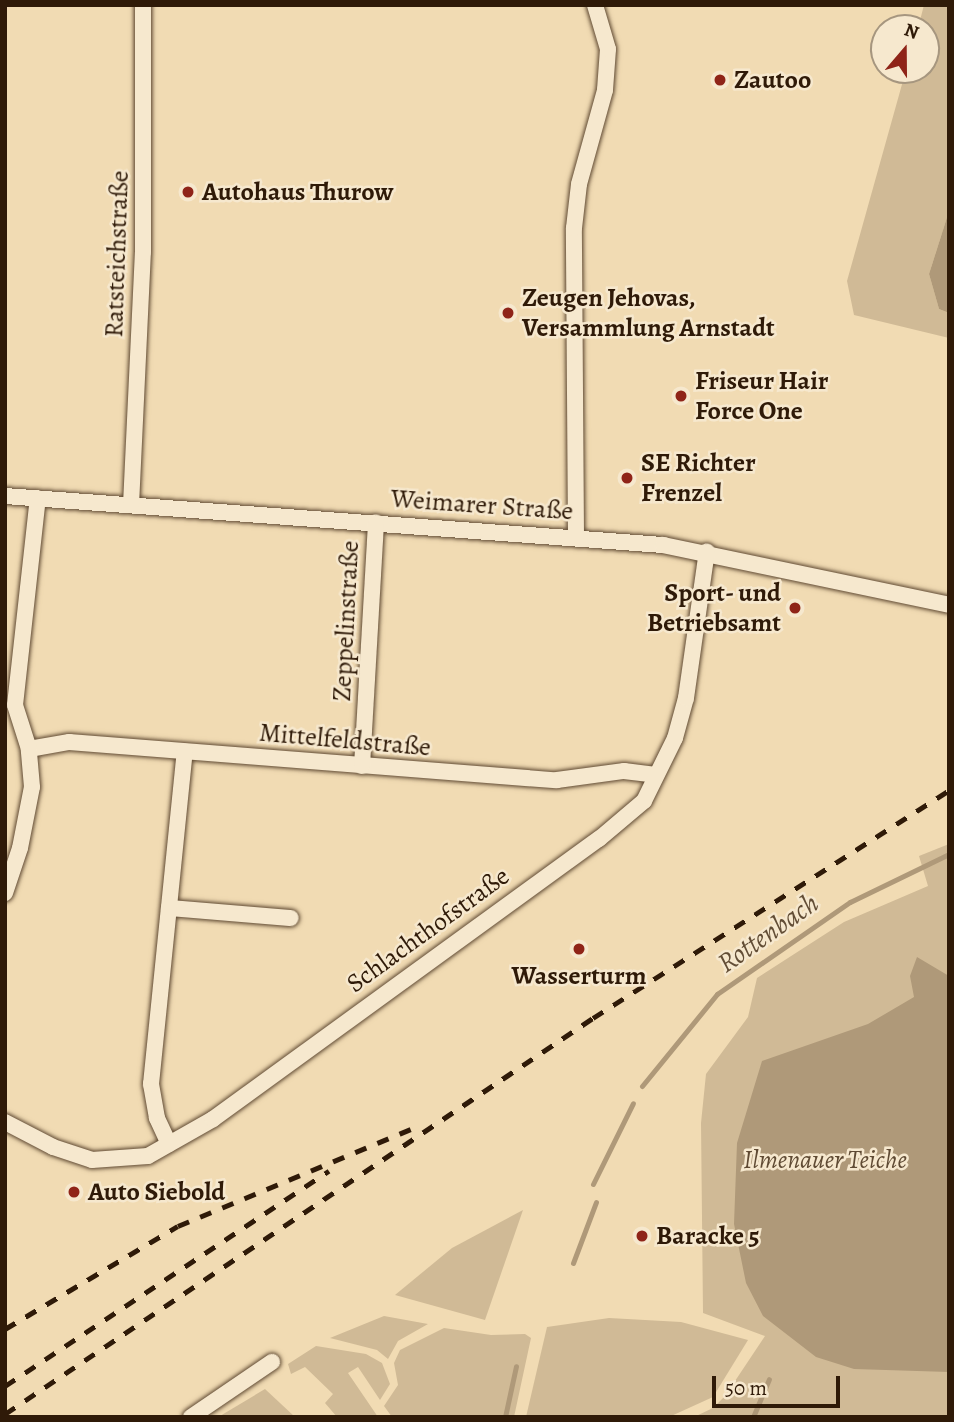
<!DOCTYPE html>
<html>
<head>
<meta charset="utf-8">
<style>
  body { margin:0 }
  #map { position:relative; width:954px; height:1422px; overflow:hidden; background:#f1dbb3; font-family:Alegreya,serif }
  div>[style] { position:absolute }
  .green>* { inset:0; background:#d0ba96 }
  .water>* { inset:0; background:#af9979 }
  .stream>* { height:5px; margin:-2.5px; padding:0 2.5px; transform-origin:2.5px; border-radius:2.5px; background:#af9979 }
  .roads { filter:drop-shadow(0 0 2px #604a33) drop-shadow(0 0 2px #604a33) }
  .minor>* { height:16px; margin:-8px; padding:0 8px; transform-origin:8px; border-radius:8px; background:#f6e8ce }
  .rail>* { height:5px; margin-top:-2.5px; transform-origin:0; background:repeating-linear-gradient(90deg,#2f1a08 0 12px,transparent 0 24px) }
  .dots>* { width:19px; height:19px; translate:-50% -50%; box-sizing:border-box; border:4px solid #f6e8ce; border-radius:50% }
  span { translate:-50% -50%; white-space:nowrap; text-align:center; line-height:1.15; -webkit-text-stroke:5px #f6e8ce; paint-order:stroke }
  .poi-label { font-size:26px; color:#2f1a08; font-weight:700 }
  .left { translate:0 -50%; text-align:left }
  .right { translate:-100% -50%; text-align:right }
  .street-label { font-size:26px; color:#2f1a08 }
  .park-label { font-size:26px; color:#5f4a33; font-style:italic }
  .water-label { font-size:28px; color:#624d35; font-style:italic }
  .frame { position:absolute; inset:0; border:7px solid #2f1a08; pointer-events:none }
  .north { position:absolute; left:870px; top:14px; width:70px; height:70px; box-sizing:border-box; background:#f6e8ce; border:2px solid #a6967f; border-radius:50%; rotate:20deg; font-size:19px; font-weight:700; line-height:28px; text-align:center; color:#2f1a08 }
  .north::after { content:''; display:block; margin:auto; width:24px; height:32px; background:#8f2418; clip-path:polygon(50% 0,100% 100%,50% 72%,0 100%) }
  .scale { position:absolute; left:712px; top:1376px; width:128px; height:32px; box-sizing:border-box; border:4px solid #2f1a08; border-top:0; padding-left:9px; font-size:21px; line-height:24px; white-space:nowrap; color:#2f1a08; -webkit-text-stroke:5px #f6e8ce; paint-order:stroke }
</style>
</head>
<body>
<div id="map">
  <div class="green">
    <div style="clip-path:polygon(924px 5px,949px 5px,949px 211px,929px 274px,939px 309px,949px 313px,949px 338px,854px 315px,847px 281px,906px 70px,926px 70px,926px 28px,918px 28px)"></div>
    <div style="clip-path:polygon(949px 844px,949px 1417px,694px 1417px,713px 1408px,725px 1396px,765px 1336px,703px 1313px,701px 1123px,706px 1074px,748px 1017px,757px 978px,844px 922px,928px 886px,919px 856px)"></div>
    <div style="clip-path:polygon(523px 1210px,485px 1320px,395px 1295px,452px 1248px)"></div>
    <div style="clip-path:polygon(384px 1316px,428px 1324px,398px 1341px,388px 1359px,377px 1350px,330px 1338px)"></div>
    <div style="clip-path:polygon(609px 1318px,681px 1322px,748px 1340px,713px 1397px,669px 1417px,526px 1417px,547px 1327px)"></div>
    <div style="clip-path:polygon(444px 1328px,491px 1335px,525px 1334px,531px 1338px,514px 1417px,392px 1417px,384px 1406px,398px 1385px,394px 1363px,400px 1350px)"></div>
    <div style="clip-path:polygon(316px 1346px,366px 1354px,382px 1363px,390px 1384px,380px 1400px,358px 1367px,348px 1373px,378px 1417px,337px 1417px,325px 1403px,333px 1394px,305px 1367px,291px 1374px,288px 1364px)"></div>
    <div style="clip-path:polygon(265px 1389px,295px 1417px,220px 1417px,220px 1416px)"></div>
  </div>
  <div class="water">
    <div style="clip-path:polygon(949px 211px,949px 313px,939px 309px,929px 274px)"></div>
    <div style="clip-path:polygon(917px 957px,949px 976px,949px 1372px,854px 1369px,816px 1357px,763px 1316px,746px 1283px,734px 1224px,737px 1143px,762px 1061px,868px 1024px,914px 997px,910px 976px)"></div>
  </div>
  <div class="stream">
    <div style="left:642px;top:1086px;width:119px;rotate:-50.8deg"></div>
    <div style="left:717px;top:994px;width:162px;rotate:-34.7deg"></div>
    <div style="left:850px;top:902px;width:110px;rotate:-25.9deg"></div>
    <div style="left:593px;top:1184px;width:90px;rotate:-63.7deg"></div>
    <div style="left:573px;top:1263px;width:65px;rotate:-69.3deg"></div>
    <div style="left:505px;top:1417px;width:52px;rotate:-77.8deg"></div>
    <div style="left:753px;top:1417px;width:41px;rotate:-67.2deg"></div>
  </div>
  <div class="roads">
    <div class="minor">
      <div style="left:5px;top:496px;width:660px;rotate:4.26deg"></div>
      <div style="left:663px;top:545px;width:292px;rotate:11.8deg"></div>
      <div style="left:131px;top:505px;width:253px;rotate:-87.3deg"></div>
      <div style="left:143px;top:252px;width:247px;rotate:-90deg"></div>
      <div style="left:576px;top:536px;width:308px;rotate:-90.4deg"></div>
      <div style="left:574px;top:228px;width:44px;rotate:-83.5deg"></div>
      <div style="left:579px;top:184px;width:98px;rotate:-74.5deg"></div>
      <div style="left:605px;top:90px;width:41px;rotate:-85.8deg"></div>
      <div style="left:608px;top:49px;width:46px;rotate:-106.5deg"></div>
      <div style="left:29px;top:749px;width:41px;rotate:-9.9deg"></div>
      <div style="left:69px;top:742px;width:489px;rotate:4.5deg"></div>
      <div style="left:557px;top:780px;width:68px;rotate:-7.7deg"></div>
      <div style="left:624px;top:771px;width:32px;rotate:7deg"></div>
      <div style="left:362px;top:766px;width:244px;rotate:-86.7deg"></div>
      <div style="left:5px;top:893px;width:47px;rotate:-71.6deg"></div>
      <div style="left:20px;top:848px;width:62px;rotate:-78.9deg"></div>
      <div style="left:32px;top:787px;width:38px;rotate:-95deg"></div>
      <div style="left:29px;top:749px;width:46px;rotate:-107.7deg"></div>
      <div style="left:15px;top:705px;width:208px;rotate:-83.7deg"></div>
      <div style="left:169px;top:908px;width:122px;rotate:4.7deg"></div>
      <div style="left:5px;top:1122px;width:54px;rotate:27.5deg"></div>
      <div style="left:53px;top:1147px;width:41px;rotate:18.4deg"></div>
      <div style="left:92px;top:1160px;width:56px;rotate:-4.1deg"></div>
      <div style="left:148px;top:1156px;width:75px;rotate:-29.6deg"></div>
      <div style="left:213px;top:1119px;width:477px;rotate:-36deg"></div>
      <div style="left:599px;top:839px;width:59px;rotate:-40.2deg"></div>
      <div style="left:644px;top:801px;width:70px;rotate:-63.8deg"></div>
      <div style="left:675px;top:738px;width:41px;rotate:-74.6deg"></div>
      <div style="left:686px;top:698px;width:148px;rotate:-81.9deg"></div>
      <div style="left:169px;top:1144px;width:29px;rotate:-115deg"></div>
      <div style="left:157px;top:1118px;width:35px;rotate:-100deg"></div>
      <div style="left:151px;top:1084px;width:334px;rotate:-84.2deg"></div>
      <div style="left:191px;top:1417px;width:98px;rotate:-34.2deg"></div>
    </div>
  </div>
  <div class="rail">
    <div style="left:5px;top:1329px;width:201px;rotate:-30.8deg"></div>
    <div style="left:178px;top:1226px;width:252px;rotate:-22.6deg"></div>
    <div style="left:5px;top:1386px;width:389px;rotate:-33.6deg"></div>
    <div style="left:5px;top:1414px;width:709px;rotate:-33.96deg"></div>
    <div style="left:593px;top:1018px;width:423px;rotate:-32.6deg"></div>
  </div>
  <div class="dots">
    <div style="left:720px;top:80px;background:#8f2418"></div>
    <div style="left:188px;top:192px;background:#8f2418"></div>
    <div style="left:508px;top:313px;background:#8f2418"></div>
    <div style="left:681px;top:396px;background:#8f2418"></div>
    <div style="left:627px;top:478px;background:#8f2418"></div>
    <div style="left:795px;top:608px;background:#8f2418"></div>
    <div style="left:579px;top:949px;background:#8f2418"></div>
    <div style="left:74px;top:1192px;background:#8f2418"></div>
    <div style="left:642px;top:1236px;background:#8f2418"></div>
  </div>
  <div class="poi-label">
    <span class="left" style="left:734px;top:80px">Zautoo</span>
    <span class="left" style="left:202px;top:192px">Autohaus Thurow</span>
    <span class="left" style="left:522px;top:313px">Zeugen Jehovas,<br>Versammlung Arnstadt</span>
    <span class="left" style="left:695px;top:396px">Friseur Hair<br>Force One</span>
    <span class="left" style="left:641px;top:478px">SE Richter<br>Frenzel</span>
    <span class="right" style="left:781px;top:608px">Sport- und<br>Betriebsamt</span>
    <span style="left:579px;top:976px">Wasserturm</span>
    <span class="left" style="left:88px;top:1192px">Auto Siebold</span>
    <span class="left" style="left:656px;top:1236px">Baracke 5</span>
  </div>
  <div class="street-label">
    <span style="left:117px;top:254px;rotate:-88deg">Ratsteichstraße</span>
    <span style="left:482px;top:505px;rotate:4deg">Weimarer Straße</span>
    <span style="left:346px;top:621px;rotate:-87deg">Zeppelinstraße</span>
    <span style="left:345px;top:740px;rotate:5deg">Mittelfeldstraße</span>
    <span style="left:428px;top:930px;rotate:-36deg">Schlachthofstraße</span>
  </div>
  <div class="park-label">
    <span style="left:825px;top:1160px">Ilmenauer Teiche</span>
  </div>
  <div class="water-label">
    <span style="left:768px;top:933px;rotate:-35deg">Rottenbach</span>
  </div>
  <div class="frame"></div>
  <div class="north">N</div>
  <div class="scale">50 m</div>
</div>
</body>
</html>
